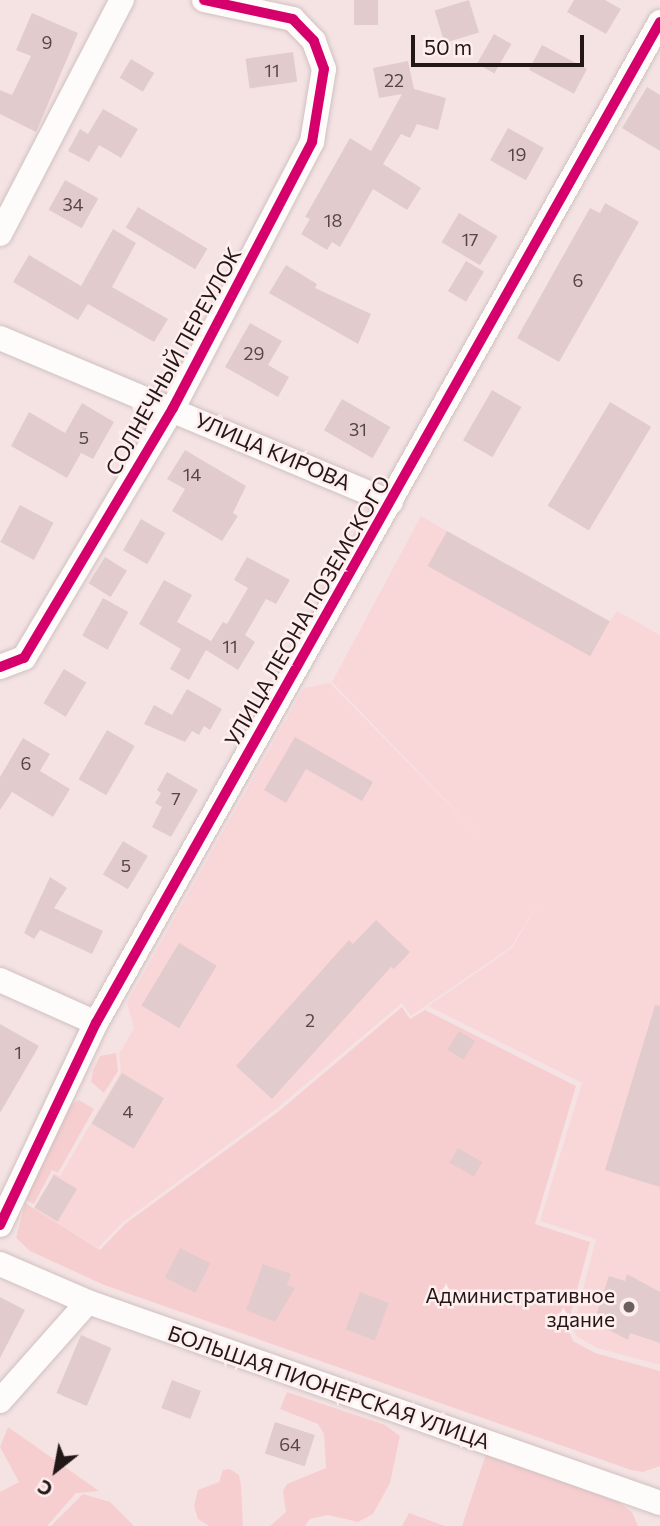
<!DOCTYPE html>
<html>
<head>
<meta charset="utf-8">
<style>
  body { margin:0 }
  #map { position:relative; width:660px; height:1526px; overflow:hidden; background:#f5e3e4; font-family:Commissioner,sans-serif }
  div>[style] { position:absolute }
  .built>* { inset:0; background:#f9d7d8 }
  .green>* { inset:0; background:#f7ced0 }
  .building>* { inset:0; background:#e2cbcc; transform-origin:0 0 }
  .roads { filter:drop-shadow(0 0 2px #d0c1c1) drop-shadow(0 0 2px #d0c1c1) }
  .street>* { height:24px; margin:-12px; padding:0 12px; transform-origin:12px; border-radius:12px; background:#fefbfb }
  .cycleway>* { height:10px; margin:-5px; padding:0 5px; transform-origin:5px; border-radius:5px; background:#d6006c }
  .dots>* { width:19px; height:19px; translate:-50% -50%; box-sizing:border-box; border:4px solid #feeeee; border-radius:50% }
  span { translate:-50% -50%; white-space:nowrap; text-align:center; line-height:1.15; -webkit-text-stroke:5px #feeeee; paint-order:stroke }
  .number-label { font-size:18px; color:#564646 }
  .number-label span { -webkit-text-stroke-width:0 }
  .street-label { font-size:21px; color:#241717 }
  .poi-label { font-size:21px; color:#241717 }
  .right { translate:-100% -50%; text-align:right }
  .north { position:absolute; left:21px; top:1435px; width:70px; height:70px; -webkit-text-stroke:5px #feeeee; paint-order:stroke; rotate:211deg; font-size:19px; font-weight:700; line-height:28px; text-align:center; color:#241717 }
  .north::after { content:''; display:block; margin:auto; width:24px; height:32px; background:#241717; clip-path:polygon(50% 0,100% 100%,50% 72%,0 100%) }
  .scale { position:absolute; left:411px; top:35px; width:173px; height:32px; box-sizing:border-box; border:4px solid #241717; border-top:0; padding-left:9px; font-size:21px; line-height:24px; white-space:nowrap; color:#241717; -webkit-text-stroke:5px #feeeee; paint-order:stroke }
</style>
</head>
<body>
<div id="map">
  <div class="built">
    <div style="clip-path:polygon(421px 516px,447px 531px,428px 566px,610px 621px,617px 611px,660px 635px,660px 1365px,597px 1348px,576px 1336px,573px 1328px,596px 1239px,540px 1221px,582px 1083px,428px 1006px,512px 948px,541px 899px,511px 947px,411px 1016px,402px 1003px,275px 1110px,123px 1222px,98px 1248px,34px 1209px,54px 1173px,60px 1176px,121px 1072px,119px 1054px,134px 1028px,127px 1003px,304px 688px,330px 683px,489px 845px,332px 682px)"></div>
  </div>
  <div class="green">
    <div style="clip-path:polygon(402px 1007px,410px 1019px,425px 1010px,576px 1086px,535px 1224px,590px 1242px,567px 1327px,573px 1341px,595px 1353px,660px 1371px,660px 1466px,643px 1472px,631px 1470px,104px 1285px,30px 1251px,16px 1238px,25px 1203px,100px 1250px,125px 1224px,278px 1112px)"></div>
    <div style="clip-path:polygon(116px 1053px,118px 1071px,104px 1093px,91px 1082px,93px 1070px,100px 1056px)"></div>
    <div style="clip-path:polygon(79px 1100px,94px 1109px,58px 1173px,52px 1170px,34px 1204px,26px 1200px,59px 1121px,68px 1106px)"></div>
    <div style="clip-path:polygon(287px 1392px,385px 1425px,400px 1436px,390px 1483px,373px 1514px,358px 1522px,328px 1515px,310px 1519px,305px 1526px,270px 1526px,286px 1512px,283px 1491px,287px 1484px,326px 1468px,324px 1434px,318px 1424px,280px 1409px)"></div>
    <div style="clip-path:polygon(8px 1427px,99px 1491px,76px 1493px,47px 1526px,0 1526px,0 1492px,19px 1482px,0 1447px)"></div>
    <div style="clip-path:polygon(486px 1454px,612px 1497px,632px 1512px,638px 1526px,462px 1526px)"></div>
    <div style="clip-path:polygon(230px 1469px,239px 1475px,241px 1485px,243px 1526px,209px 1526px,198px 1519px,194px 1506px,198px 1490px,219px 1482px,223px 1470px)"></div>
    <div style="clip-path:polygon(83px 1494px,110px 1502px,134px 1526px,51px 1526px)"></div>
    <div style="clip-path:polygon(409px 1513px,445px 1526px,402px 1526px)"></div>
  </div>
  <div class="building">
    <div style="left:354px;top:0;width:24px;height:25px"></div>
    <div style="left:469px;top:0;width:34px;height:36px;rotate:73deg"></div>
    <div style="clip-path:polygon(574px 0,605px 0,621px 9px,606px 34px,567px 12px)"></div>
    <div style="clip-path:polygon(32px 13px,78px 33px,36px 132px,0 114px,0 90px,12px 95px,31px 56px,16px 50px)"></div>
    <div style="left:494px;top:34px;width:20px;height:34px;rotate:30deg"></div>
    <div style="left:542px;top:45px;width:51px;height:28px;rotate:28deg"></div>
    <div style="left:293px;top:52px;width:30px;height:48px;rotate:82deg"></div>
    <div style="left:131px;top:59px;width:27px;height:22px;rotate:31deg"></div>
    <div style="clip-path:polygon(408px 61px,414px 89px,446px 98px,438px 130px,417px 124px,410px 138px,401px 134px,383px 164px,421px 188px,407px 210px,373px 189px,340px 247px,332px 242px,327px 250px,301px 234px,310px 219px,305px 217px,350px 138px,371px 151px,402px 94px,379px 98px,373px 68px)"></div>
    <div style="clip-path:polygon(647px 87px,660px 95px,660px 151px,622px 128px)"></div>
    <div style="clip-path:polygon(103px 109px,138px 129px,121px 158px,99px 145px,89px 162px,68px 151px,80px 129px,88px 134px)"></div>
    <div style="left:508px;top:128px;width:41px;height:37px;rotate:29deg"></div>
    <div style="left:65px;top:180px;width:38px;height:34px;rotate:29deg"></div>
    <div style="clip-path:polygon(605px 203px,639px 222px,559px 362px,517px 338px,590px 208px,600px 213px)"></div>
    <div style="left:138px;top:207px;width:81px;height:24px;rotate:31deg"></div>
    <div style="left:459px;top:213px;width:45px;height:34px;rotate:31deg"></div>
    <div style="clip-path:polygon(113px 229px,136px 243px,112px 287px,168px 319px,154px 342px,88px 304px,78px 320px,13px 282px,29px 255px,81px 286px)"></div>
    <div style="left:466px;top:261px;width:21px;height:35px;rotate:31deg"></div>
    <div style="clip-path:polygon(286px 265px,317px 284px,315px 288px,371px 314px,358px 344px,269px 293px)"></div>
    <div style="clip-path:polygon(250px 323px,282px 341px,268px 365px,289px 377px,278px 397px,225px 367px)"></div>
    <div style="left:492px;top:390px;width:34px;height:58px;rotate:30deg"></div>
    <div style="left:342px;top:399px;width:56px;height:36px;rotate:30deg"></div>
    <div style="left:610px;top:402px;width:48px;height:121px;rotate:31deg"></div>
    <div style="clip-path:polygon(82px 403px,114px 422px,93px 459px,81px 453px,67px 478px,11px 446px,29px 412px,65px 433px)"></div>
    <div style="clip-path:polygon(185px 450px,246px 486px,233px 513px,238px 516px,222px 541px,172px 511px,185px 489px,167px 479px)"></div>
    <div style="left:20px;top:505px;width:38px;height:42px;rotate:28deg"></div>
    <div style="left:141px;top:519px;width:28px;height:36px;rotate:30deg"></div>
    <div style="left:447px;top:531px;width:186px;height:40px;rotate:29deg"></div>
    <div style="left:105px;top:557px;width:26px;height:31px;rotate:32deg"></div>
    <div style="clip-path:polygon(247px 557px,290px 580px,276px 604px,266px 599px,245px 635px,255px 642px,238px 670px,206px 650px,189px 680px,170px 669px,181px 649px,139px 624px,164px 580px,192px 595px,177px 622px,211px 641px,223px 622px,227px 624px,248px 588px,234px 580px)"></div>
    <div style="left:103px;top:598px;width:29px;height:43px;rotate:29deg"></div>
    <div style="left:64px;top:669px;width:26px;height:40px;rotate:31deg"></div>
    <div style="clip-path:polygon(187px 689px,222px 709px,210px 730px,204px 726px,199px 735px,192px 731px,185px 742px,144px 724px,154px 705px,172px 715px)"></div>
    <div style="left:107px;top:730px;width:32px;height:57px;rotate:30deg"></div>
    <div style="clip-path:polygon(295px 737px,373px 782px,362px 801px,306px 769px,286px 803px,264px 790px)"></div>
    <div style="clip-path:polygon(23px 738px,50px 754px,40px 771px,70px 789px,53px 817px,12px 792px,0 810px,0 777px)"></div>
    <div style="clip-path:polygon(167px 772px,198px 790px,171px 837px,152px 827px,162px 807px,155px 803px,161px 793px,157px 790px)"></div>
    <div style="left:123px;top:841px;width:29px;height:39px;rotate:31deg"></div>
    <div style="clip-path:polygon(50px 877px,67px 888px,54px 908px,103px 931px,92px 954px,40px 930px,34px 939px,24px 933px)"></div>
    <div style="clip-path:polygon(376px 920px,410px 952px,394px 969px,391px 967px,272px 1099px,236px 1066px,349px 940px,353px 944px)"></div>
    <div style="left:179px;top:943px;width:44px;height:73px;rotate:31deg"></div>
    <div style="clip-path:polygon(655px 1005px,660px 1006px,660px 1187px,605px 1170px)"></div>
    <div style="clip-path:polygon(0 1024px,39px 1046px,0 1113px)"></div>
    <div style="left:459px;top:1031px;width:19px;height:22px;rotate:32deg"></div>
    <div style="left:122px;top:1073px;width:49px;height:59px;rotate:31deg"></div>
    <div style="left:458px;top:1148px;width:28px;height:17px;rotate:30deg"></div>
    <div style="left:54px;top:1175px;width:27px;height:38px;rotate:31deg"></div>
    <div style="left:180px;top:1248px;width:34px;height:33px;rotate:27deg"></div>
    <div style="clip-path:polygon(263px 1264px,291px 1274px,287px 1285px,295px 1288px,275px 1322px,246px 1310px)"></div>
    <div style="clip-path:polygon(627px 1274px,660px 1292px,660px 1343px,630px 1333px,628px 1340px,594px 1322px,609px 1276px,625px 1281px)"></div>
    <div style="left:360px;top:1292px;width:31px;height:40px;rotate:21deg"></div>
    <div style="clip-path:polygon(0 1297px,25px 1310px,0 1358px)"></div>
    <div style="left:81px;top:1335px;width:33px;height:63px;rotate:23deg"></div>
    <div style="left:172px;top:1380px;width:31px;height:30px;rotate:21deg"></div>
    <div style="left:275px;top:1422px;width:42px;height:33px;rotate:18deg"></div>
  </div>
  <div class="roads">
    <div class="street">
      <div style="left:0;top:234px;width:264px;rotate:-62.5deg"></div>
      <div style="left:0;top:338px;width:424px;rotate:22.8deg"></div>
      <div style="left:0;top:667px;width:26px;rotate:-21deg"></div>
      <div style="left:24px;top:658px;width:291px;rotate:-59.2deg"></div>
      <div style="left:173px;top:408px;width:300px;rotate:-62.4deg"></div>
      <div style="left:312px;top:142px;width:74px;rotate:-80.7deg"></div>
      <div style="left:324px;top:69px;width:30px;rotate:-110deg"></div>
      <div style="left:314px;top:41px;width:30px;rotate:-134deg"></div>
      <div style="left:293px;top:19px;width:91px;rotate:-167.9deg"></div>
      <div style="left:0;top:980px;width:105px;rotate:24.1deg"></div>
      <div style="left:0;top:1225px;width:224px;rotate:-64.6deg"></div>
      <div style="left:96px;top:1023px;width:1149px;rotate:-60.6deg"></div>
      <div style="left:0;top:1264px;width:96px;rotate:23.4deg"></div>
      <div style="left:88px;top:1302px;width:606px;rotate:19.36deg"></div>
      <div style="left:0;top:1401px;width:132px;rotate:-48.4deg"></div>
    </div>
  </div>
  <div class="cycleway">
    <div style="left:0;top:667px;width:26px;rotate:-21deg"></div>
    <div style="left:24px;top:658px;width:291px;rotate:-59.2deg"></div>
    <div style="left:173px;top:408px;width:300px;rotate:-62.4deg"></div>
    <div style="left:312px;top:142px;width:74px;rotate:-80.7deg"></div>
    <div style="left:324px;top:69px;width:30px;rotate:-110deg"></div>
    <div style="left:314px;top:41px;width:30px;rotate:-134deg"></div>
    <div style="left:293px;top:19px;width:91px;rotate:-167.9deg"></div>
    <div style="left:0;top:1225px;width:224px;rotate:-64.6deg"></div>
    <div style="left:96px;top:1023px;width:1149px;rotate:-60.6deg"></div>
  </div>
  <div class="dots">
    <div style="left:629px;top:1307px;background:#6d5e5f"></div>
  </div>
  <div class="number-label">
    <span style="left:47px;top:42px">9</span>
    <span style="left:272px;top:70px">11</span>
    <span style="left:394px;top:80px">22</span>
    <span style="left:517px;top:154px">19</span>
    <span style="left:73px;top:204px">34</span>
    <span style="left:333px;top:220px">18</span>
    <span style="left:470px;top:239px">17</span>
    <span style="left:578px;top:280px">6</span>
    <span style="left:254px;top:353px">29</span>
    <span style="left:358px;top:429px">31</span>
    <span style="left:84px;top:437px">5</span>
    <span style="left:192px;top:474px">14</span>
    <span style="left:230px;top:646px">11</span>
    <span style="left:26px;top:763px">6</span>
    <span style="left:176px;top:798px">7</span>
    <span style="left:126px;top:865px">5</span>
    <span style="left:310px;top:1020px">2</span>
    <span style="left:18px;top:1052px">1</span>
    <span style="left:128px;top:1111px">4</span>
    <span style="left:290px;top:1444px">64</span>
  </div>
  <div class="street-label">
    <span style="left:173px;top:361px;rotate:-61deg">СОЛНЕЧНЫЙ ПЕРЕУЛОК</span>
    <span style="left:273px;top:451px;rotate:23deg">УЛИЦА КИРОВА</span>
    <span style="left:307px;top:611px;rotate:-60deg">УЛИЦА ЛЕОНА ПОЗЕМСКОГО</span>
    <span style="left:329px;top:1387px;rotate:19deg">БОЛЬШАЯ ПИОНЕРСКАЯ УЛИЦА</span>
  </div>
  <div class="poi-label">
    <span class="right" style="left:615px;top:1307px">Административное<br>здание</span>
  </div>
  <div class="north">С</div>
  <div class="scale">50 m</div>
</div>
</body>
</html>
